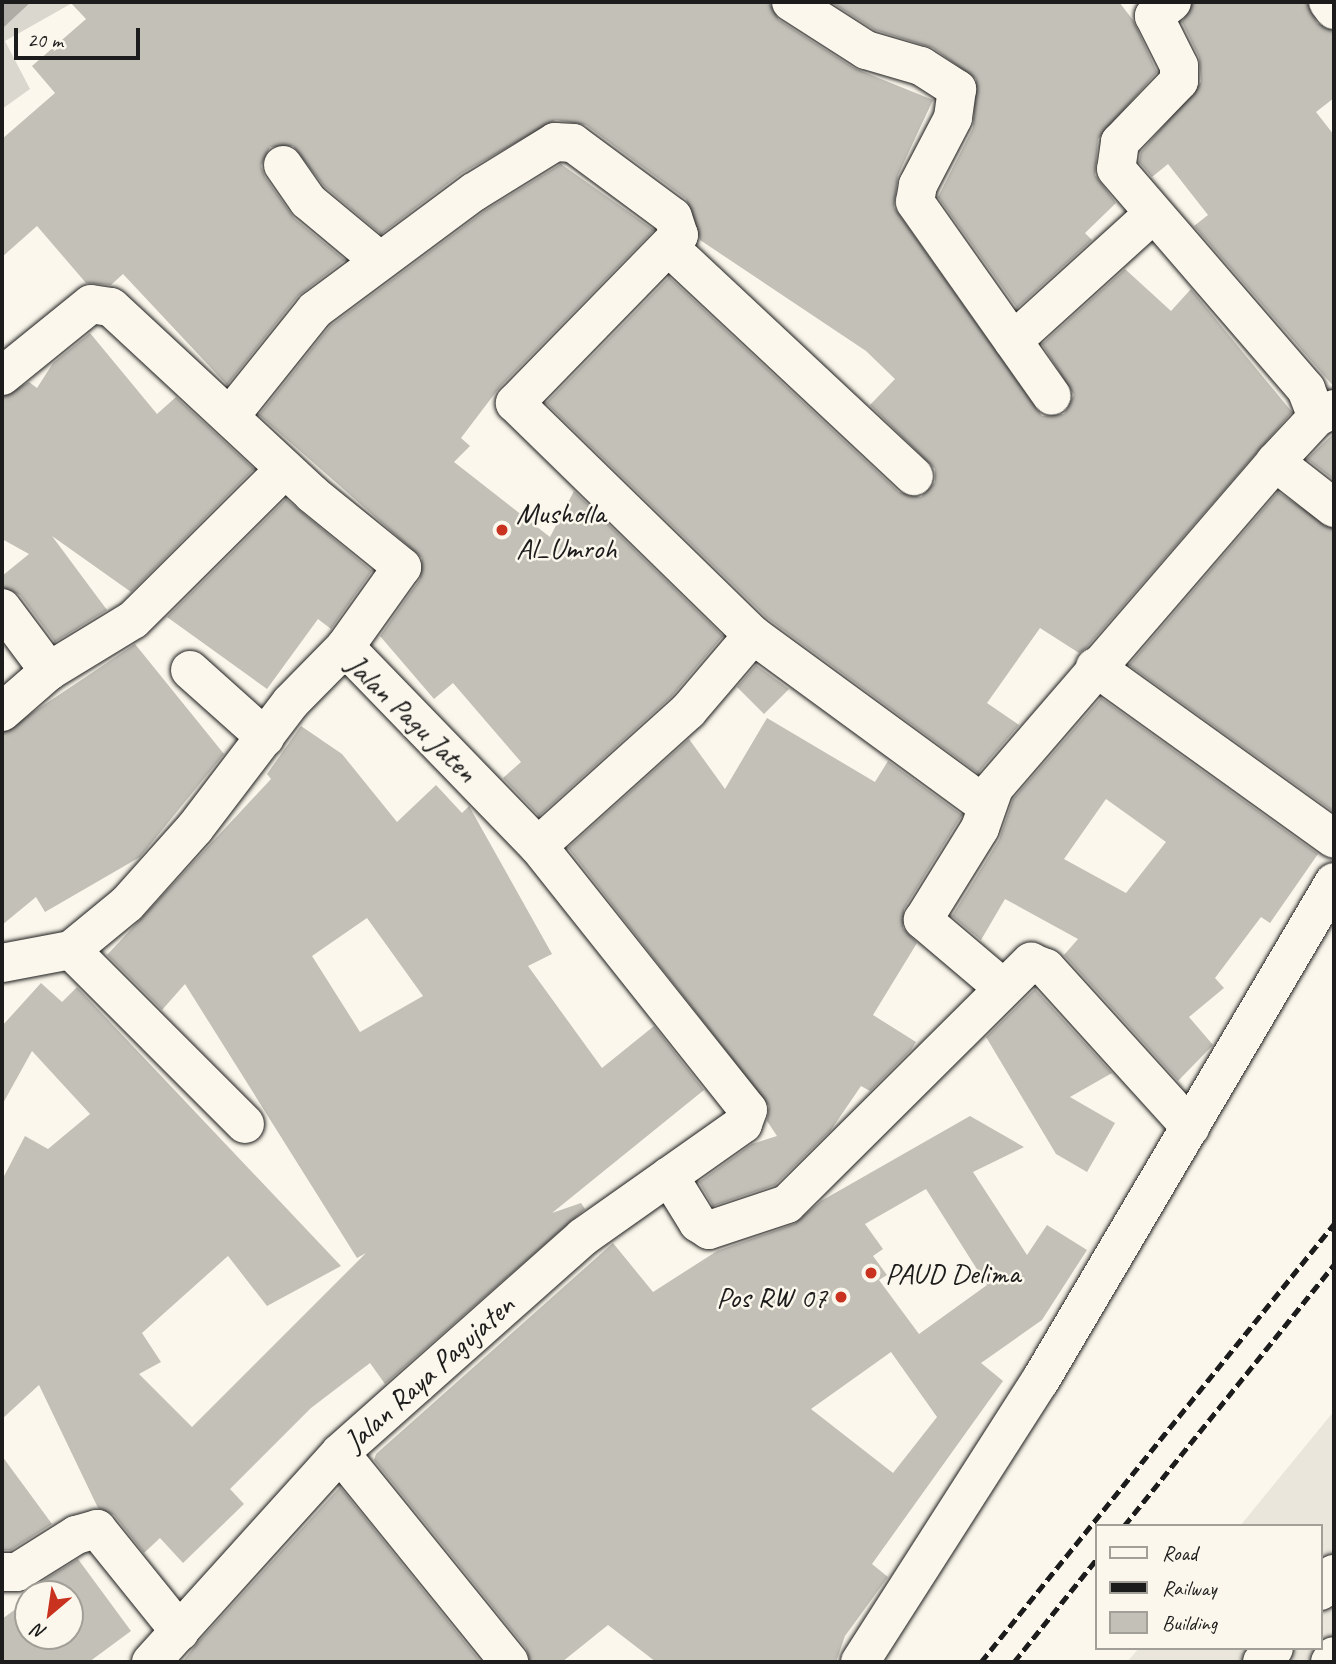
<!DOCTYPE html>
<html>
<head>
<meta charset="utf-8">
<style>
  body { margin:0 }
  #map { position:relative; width:1336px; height:1664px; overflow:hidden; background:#fbf7ec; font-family:Caveat,sans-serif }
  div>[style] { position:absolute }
  .built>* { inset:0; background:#eae6dc }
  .green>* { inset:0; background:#dad7ce }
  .water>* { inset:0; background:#afaca5 }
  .building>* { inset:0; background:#c3c0b8 }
  .roads { filter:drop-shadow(0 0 2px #1c1c1c) drop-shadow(0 0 2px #1c1c1c) }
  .minor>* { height:38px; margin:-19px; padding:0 19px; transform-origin:19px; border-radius:19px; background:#fbf7ec }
  .major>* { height:38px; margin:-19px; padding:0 19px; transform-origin:19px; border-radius:19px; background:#fbf7ec }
  .rail>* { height:5px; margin-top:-2.5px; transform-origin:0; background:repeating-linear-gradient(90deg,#1c1c1c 0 10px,transparent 0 15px) }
  .dots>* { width:19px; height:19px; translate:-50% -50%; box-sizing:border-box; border:4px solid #fbf7ec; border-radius:50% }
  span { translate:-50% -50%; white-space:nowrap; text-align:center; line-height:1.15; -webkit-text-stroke:5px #fbf7ec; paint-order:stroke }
  .poi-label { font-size:30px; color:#1c1c1c }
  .left { translate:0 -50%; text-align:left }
  .right { translate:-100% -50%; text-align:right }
  .street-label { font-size:30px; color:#1c1c1c }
  .frame { position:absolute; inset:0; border:4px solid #1c1c1c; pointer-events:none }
  .legend { position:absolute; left:1095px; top:1524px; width:228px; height:126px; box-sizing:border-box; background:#fbf7ec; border:2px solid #a29f99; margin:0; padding:9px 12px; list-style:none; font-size:21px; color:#1c1c1c }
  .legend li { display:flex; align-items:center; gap:14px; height:35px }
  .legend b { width:35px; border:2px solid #a29f99 }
  .north { position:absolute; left:14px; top:1580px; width:70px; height:70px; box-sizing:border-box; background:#fbf7ec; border:2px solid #a29f99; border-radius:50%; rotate:209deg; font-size:19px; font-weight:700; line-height:28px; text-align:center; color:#1c1c1c }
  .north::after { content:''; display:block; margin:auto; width:24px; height:32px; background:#c8321e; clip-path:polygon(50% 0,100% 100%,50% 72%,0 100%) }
  .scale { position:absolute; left:14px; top:28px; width:126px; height:32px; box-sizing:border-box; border:4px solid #1c1c1c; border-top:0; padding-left:9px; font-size:21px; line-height:24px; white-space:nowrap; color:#1c1c1c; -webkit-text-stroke:5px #fbf7ec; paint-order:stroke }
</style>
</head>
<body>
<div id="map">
  <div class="built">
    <div style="clip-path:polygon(1334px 1411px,1334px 1662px,1127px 1662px,1139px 1648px,1320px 1648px,1320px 1526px,1240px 1526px)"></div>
  </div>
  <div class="green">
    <div style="clip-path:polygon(31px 2px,74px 2px,5px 41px,30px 89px,2px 109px,2px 29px)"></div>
  </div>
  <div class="water">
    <div style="clip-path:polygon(2px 2px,31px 2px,2px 29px)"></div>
  </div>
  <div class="building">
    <div style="clip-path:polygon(70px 2px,769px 2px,779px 20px,854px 68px,933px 100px,898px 175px,894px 207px,1042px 416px,1064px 414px,1074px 395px,1042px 344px,1125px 269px,1171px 311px,1191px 289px,1292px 412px,1087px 647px,1079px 653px,1040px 628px,987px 703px,1019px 725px,978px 773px,767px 618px,546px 403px,669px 277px,899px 492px,921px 497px,935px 482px,935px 469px,870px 405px,895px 379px,866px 351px,700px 240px,686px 199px,586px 125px,556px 120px,462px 173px,381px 234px,324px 186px,293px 146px,270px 147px,261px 166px,265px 177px,294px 218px,345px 260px,298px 296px,227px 385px,123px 274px,111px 285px,86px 283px,37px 226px,2px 257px,2px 139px,55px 93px,32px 66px,86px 19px)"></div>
    <div style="clip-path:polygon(831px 2px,1119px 2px,1133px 20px,1157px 72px,1098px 139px,1095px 175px,1116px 203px,1085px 233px,1092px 240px,1017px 308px,938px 197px,973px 128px,976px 79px,933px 48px,875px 30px)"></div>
    <div style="clip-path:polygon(1193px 2px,1307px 2px,1317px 23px,1334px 31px,1334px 98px,1316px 112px,1334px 135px,1334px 387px,1194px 226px,1208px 215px,1168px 164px,1152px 177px,1139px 162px,1141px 152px,1201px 82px,1199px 57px,1182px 22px)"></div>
    <div style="clip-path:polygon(561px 164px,654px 230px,499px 388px,461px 438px,470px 446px,454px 462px,550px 537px,574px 491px,723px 636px,672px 696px,539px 816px,503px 778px,521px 762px,453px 683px,434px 699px,380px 636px,420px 579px,422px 558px,259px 415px,330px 326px,486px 210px)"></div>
    <div style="clip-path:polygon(90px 333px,157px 414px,176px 397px,254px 469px,131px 592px,52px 536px,107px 610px,55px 642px,20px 595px,2px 587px,2px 576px,29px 554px,2px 539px,2px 397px,29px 382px,37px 388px,53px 363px)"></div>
    <div style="clip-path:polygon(1334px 433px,1334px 480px,1307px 459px)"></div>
    <div style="clip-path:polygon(1278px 492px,1334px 529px,1334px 812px,1129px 665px)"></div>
    <div style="clip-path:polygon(286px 499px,372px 571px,331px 629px,318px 619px,267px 689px,167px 617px)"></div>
    <div style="clip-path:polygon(135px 644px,224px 754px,140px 857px,45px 912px,36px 897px,2px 925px,2px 733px)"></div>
    <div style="clip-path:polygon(756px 665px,789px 689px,764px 714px,737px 687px)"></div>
    <div style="clip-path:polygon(evenodd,1101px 698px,1318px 854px,1270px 923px,1261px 917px,1215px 978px,1224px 988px,1189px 1017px,1213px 1045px,1178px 1081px,1064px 955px,1078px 939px,1005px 899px,981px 940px,952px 916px,999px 840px,1013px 799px,1101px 698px,1106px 799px,1166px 842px,1126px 893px,1064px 859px,1106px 799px)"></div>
    <div style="clip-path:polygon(767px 718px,875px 782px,888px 761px,962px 815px,904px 909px,903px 928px,917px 943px,873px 1015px,916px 1042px,911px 1050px,870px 1091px,861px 1086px,831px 1130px,775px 1185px,713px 1206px,699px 1182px,752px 1144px,777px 1136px,767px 1121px,769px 1106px,568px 848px,689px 739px,725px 789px)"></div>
    <div style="clip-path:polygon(evenodd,301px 726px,342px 754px,397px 822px,436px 785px,462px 813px,469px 806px,552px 954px,528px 966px,602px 1068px,654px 1026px,704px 1090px,552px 1213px,581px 1203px,585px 1209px,385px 1384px,370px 1363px,311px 1408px,230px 1489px,244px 1504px,183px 1563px,160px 1538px,144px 1553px,114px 1515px,98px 1508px,39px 1385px,2px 1419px,2px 1180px,25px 1136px,48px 1149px,90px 1114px,32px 1051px,2px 1105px,2px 1026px,41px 983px,62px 1002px,77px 987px,341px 1266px,267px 1306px,228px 1256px,142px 1333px,161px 1362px,139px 1374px,192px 1427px,366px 1253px,357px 1258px,185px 984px,162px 1010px,107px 955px,271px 779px,267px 774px,301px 726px,367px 918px,423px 996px,360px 1032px,312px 956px,367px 918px)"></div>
    <div style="clip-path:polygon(1035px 989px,1112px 1073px,1070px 1097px,1115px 1123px,1087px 1172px,1056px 1154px,986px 1037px)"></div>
    <div style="clip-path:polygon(evenodd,970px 1116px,1024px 1147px,973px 1172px,1027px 1255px,1047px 1225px,1087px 1250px,1042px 1320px,981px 1363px,1003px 1381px,872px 1564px,888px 1577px,845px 1636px,836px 1662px,656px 1662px,608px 1625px,562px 1662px,530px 1662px,526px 1648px,374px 1460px,376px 1454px,613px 1243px,653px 1292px,717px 1251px,794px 1224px,821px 1201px,970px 1116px,926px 1189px,987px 1285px,919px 1334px,879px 1280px,887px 1275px,873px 1256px,883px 1249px,865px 1224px,926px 1189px,970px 1116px,891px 1352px,937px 1417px,893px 1473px,811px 1409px,891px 1352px)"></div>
    <div style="clip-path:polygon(2px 1456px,52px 1524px,11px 1550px,2px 1550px)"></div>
    <div style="clip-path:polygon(340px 1487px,481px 1662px,182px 1662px,201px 1639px)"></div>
    <div style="clip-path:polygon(78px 1559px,131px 1631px,89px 1662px,2px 1662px,2px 1619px,28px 1600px,28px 1636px,70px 1636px,70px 1594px,25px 1592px)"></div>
  </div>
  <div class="roads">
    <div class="minor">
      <div style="left:791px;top:2px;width:89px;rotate:32.6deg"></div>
      <div style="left:866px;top:50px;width:57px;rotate:16.2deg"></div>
      <div style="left:921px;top:66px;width:43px;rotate:32.6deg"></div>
      <div style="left:957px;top:89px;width:29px;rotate:98deg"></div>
      <div style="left:953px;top:118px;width:76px;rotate:117.6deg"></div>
      <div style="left:918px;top:185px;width:17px;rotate:100deg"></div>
      <div style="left:915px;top:202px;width:237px;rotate:54.8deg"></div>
      <div style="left:1172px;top:2px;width:23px;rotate:142deg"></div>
      <div style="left:1154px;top:16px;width:56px;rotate:63.4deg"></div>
      <div style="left:1179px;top:66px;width:15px;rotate:90deg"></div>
      <div style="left:1179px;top:81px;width:85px;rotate:134deg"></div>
      <div style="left:1120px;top:142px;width:27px;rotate:98deg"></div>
      <div style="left:1116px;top:169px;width:291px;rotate:49.2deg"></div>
      <div style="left:1306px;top:389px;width:30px;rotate:69deg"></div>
      <div style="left:1328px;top:2px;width:10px;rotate:53deg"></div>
      <div style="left:283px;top:165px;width:44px;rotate:55.2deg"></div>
      <div style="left:308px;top:201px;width:92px;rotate:39.7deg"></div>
      <div style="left:670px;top:248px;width:334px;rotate:43.1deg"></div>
      <div style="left:1013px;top:341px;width:186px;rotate:-42.2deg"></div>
      <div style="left:2px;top:376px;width:114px;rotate:-39deg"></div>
      <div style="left:91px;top:304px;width:20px;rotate:9deg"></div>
      <div style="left:111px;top:307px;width:275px;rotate:42.9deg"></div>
      <div style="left:312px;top:494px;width:116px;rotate:39deg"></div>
      <div style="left:402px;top:567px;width:98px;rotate:125.5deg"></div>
      <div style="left:230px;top:416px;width:136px;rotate:-51.3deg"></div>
      <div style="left:315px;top:310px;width:198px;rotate:-36.6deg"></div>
      <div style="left:474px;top:192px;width:95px;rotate:-31.7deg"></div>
      <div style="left:555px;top:142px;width:18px;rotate:3deg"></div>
      <div style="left:573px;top:143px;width:124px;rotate:36.5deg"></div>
      <div style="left:673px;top:217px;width:19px;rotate:72deg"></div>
      <div style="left:679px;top:235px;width:235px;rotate:134.3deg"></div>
      <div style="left:515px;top:403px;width:332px;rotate:44.3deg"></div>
      <div style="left:1275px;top:462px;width:75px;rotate:37.9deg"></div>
      <div style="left:2px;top:608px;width:79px;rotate:53.3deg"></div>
      <div style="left:1095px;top:667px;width:294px;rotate:35.7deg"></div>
      <div style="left:190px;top:670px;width:101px;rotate:41.8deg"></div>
      <div style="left:2px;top:712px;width:62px;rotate:-41.1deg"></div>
      <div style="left:49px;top:671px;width:98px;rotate:-31.3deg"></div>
      <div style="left:133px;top:620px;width:214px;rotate:-44.8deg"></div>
      <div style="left:538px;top:846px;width:202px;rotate:-42deg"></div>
      <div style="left:688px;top:711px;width:100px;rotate:-49.5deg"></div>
      <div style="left:753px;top:635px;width:290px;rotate:36.2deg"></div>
      <div style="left:71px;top:950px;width:246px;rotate:45deg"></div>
      <div style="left:2px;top:963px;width:70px;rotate:-10.7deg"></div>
      <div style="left:71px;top:950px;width:72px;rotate:-39.4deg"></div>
      <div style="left:127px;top:904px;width:102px;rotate:-48.2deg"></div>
      <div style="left:195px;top:828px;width:158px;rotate:-52.7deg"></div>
      <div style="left:291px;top:702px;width:77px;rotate:-45.5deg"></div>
      <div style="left:345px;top:647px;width:277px;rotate:45.9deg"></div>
      <div style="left:538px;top:846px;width:337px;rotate:51.5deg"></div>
      <div style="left:748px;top:1110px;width:15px;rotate:110deg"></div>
      <div style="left:743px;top:1124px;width:196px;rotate:144.8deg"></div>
      <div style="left:583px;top:1237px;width:325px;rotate:138.4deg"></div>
      <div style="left:340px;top:1453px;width:282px;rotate:132.1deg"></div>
      <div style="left:1002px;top:987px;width:104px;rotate:-139.7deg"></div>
      <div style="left:923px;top:920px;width:108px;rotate:-58.2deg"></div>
      <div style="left:980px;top:828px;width:42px;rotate:-70.7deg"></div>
      <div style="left:994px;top:788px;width:430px;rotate:-49.2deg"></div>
      <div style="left:1275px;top:462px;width:62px;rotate:-47deg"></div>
      <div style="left:1317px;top:417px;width:19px;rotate:-25deg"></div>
      <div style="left:669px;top:1176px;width:55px;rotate:58.3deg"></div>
      <div style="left:698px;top:1223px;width:13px;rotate:32deg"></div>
      <div style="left:709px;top:1230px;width:82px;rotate:-18.4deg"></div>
      <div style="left:787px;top:1204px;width:344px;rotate:-44.8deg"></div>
      <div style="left:1031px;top:962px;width:16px;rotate:22deg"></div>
      <div style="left:1046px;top:968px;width:215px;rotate:47.8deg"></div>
      <div style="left:340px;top:1453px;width:269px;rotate:51deg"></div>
      <div style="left:2px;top:1572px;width:15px"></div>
      <div style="left:17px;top:1572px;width:70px;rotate:-32.1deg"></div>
      <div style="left:76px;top:1535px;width:22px;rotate:-16deg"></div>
      <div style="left:97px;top:1529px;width:132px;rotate:51.1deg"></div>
      <div style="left:860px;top:1662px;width:334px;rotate:-57.4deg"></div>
      <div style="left:1040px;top:1381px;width:579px;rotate:-59.49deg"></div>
    </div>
    <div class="major">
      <div style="left:1320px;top:1591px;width:22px;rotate:-51deg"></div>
      <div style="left:1262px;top:1662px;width:18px;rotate:-49deg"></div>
      <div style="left:1330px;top:1662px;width:7px;rotate:-56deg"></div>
    </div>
  </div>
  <div class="rail">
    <div style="left:1124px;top:1526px;width:335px;rotate:-51.2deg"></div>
    <div style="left:981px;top:1662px;width:563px;rotate:-51.13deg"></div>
    <div style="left:1014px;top:1662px;width:131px;rotate:-51.2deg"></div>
  </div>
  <div class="dots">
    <div style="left:502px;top:530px;background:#c8321e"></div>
    <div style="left:871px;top:1273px;background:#c8321e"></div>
    <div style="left:841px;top:1297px;background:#c8321e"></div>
  </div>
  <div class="poi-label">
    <span class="left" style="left:516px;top:530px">Musholla<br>Al_Umroh</span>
    <span class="left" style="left:885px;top:1273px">PAUD Delima</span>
    <span class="right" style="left:827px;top:1297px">Pos RW 07</span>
  </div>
  <div class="street-label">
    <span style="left:412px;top:718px;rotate:44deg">Jalan Pagu Jaten</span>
    <span style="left:429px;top:1373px;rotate:-42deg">Jalan Raya Pagujaten</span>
  </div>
  <div class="frame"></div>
  <ul class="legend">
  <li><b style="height:9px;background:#fbf7ec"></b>Road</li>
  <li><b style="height:9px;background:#1c1c1c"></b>Railway</li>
  <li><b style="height:19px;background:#c3c0b8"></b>Building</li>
  </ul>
  <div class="north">N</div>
  <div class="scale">20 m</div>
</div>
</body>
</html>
